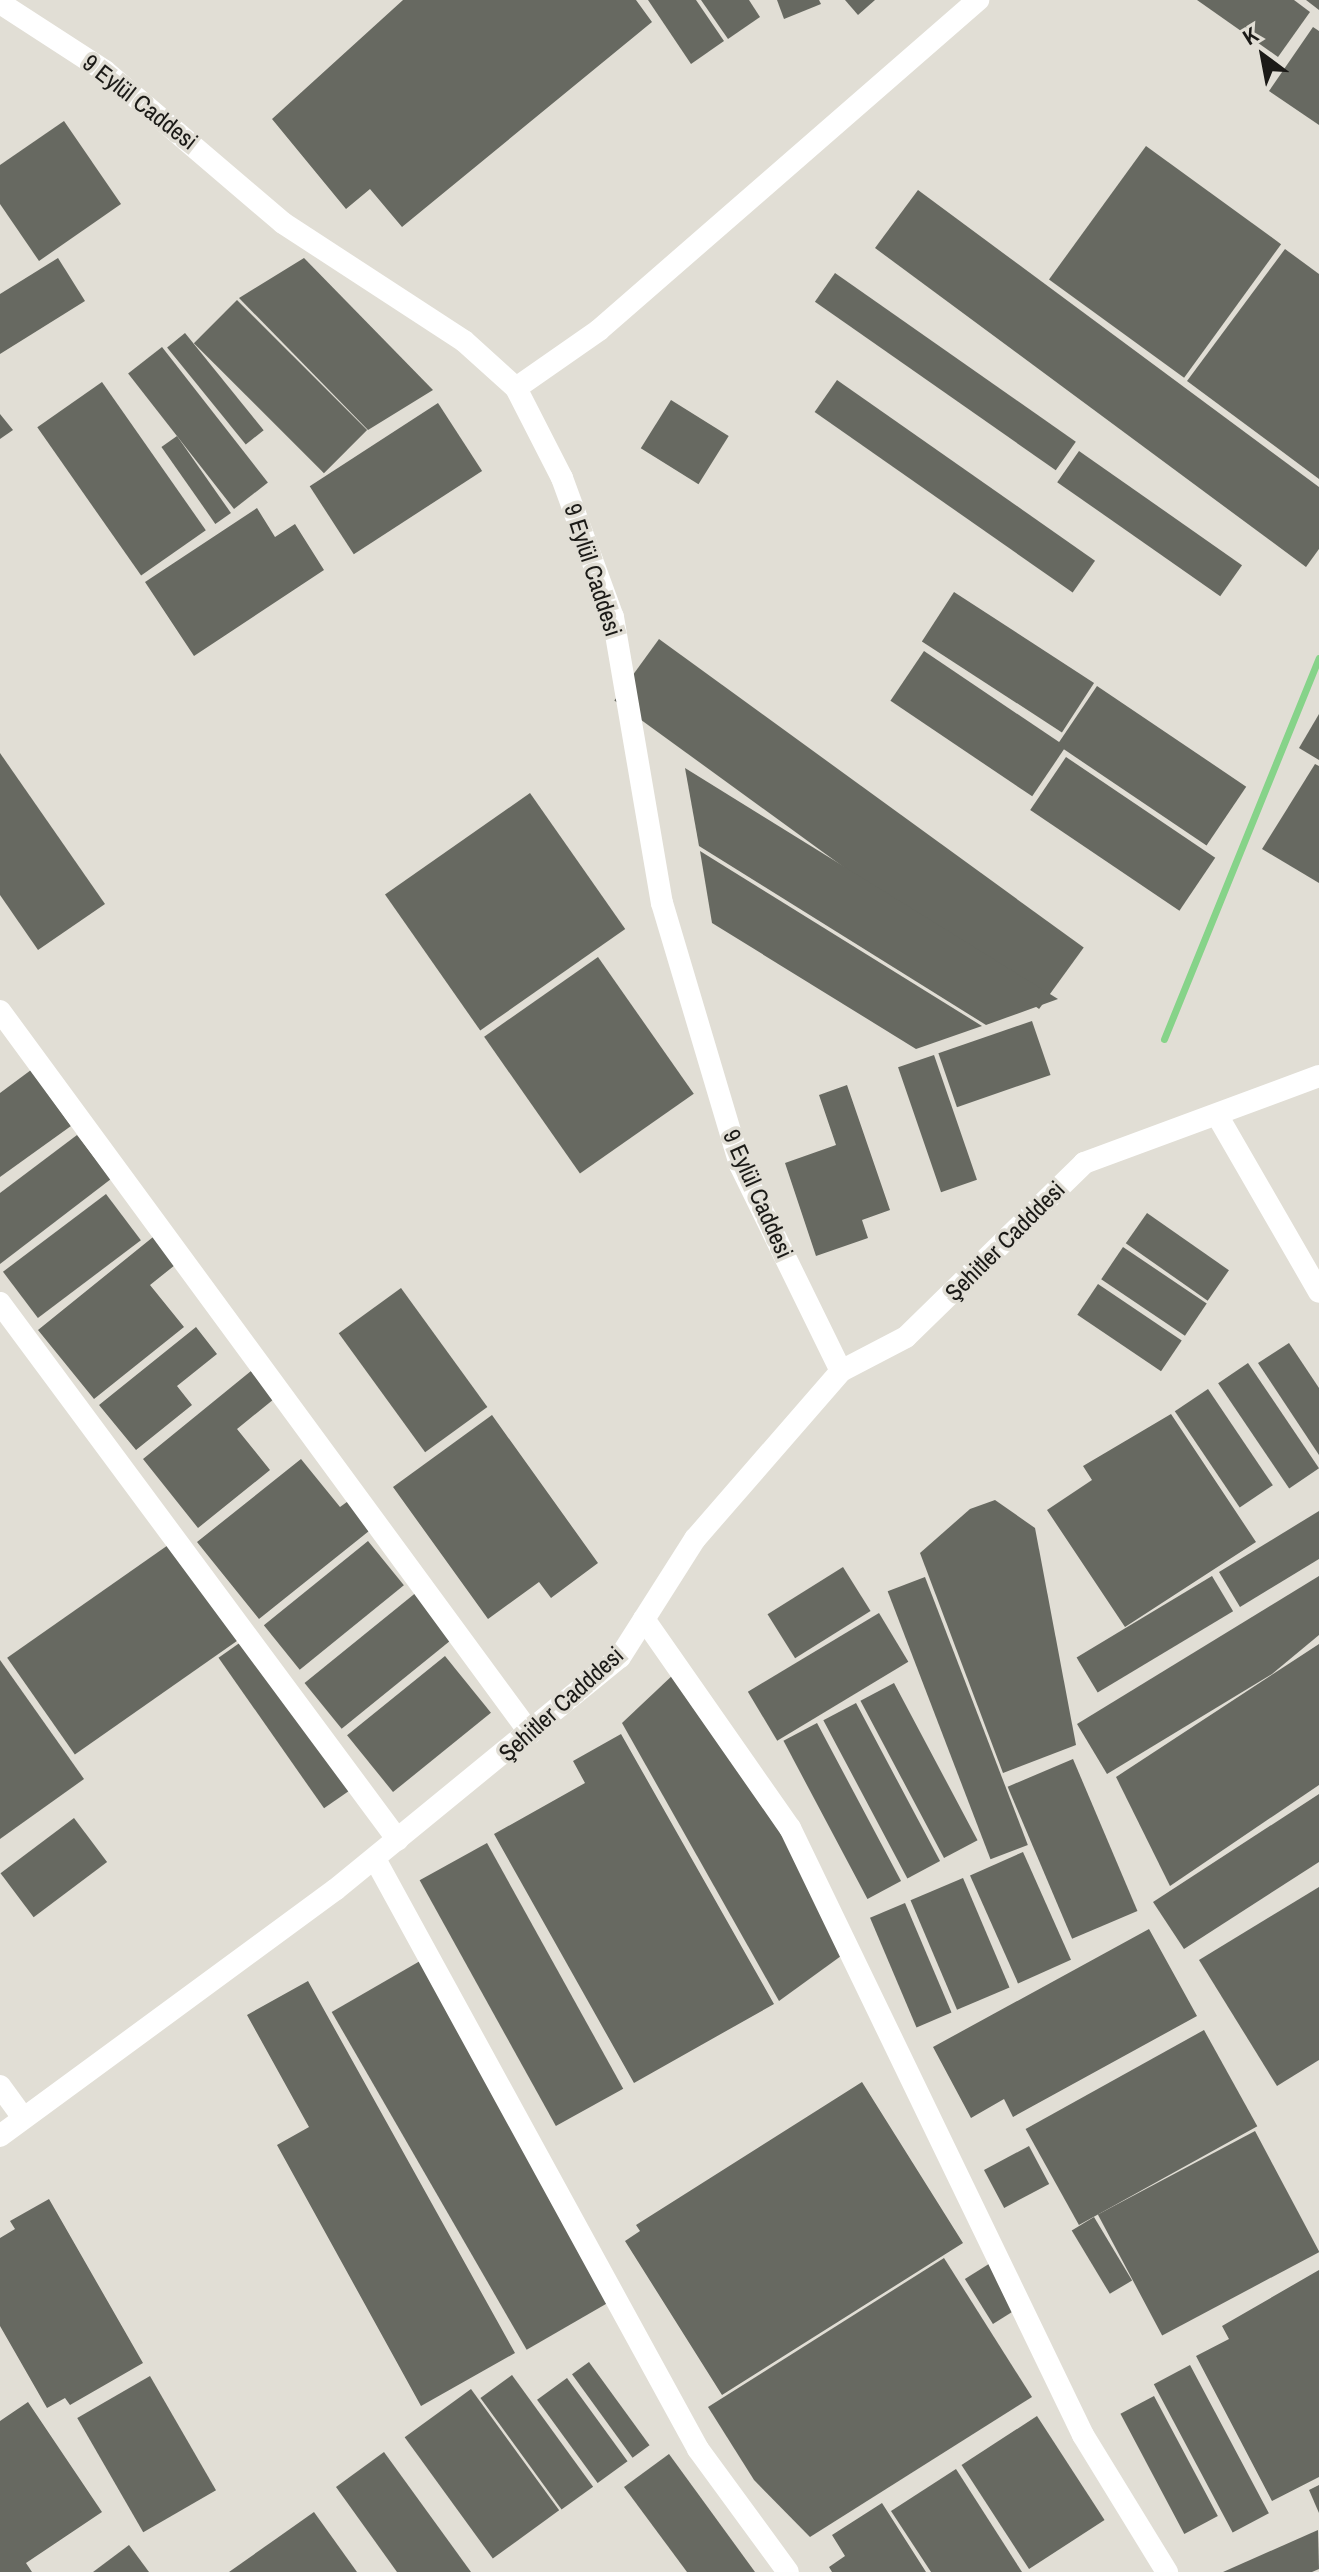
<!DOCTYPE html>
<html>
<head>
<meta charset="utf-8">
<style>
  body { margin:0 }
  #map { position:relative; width:1319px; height:2572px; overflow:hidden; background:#e1ded5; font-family:"Archivo Narrow",sans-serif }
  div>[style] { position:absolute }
  .stream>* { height:7px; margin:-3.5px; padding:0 3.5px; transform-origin:3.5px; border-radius:3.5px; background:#86d389 }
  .building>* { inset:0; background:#676961; transform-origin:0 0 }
  .minor>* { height:22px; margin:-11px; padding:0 11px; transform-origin:11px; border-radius:11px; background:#fff }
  span { translate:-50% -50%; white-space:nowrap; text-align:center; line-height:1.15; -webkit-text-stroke:7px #e1ded5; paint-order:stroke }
  .street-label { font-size:24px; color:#1b1a17 }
  .north { position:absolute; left:1223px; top:16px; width:80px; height:80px; -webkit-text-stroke:6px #e1ded5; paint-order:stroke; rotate:328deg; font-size:22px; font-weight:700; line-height:32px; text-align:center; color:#1b1a17 }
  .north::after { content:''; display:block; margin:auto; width:28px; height:36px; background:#1b1a17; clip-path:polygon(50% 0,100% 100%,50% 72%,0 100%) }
</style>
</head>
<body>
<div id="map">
  <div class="stream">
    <div style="left:1164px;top:1039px;width:411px;rotate:-67.9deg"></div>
  </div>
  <div class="building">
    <div style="clip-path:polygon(403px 0,636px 0,652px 22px,402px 227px,370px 189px,346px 209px,272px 119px)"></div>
    <div style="clip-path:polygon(648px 0,696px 0,724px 41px,691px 64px)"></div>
    <div style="clip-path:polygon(701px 0,749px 0,760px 17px,728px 39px)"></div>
    <div style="clip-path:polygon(777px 0,819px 0,821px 4px,784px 19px)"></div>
    <div style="clip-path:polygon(845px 0,875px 0,858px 15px)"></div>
    <div style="clip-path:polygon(1197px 0,1294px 0,1310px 12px,1278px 57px)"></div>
    <div style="clip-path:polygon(1306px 0,1319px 0,1319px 10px)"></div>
    <div style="clip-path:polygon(1313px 27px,1319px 31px,1319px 125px,1269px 91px)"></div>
    <div style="clip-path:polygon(64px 121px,121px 204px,39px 261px,0 204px,0 165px)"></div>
    <div style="left:1146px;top:146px;width:167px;height:165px;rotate:36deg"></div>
    <div style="clip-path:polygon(918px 190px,1319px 487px,1319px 549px,1306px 567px,875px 248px)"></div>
    <div style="clip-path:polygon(1285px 249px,1319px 274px,1319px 479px,1187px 381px)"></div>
    <div style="clip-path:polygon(58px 258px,85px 301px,0 354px,0 294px)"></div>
    <div style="clip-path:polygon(304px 258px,433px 390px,368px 430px,239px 298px)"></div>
    <div style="left:835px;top:273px;width:294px;height:35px;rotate:35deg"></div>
    <div style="left:237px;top:300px;width:184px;height:61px;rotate:45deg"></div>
    <div style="left:185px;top:333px;width:125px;height:23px;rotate:51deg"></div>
    <div style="left:162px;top:347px;width:172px;height:43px;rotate:52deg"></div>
    <div style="left:837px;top:380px;width:315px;height:39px;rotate:35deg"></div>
    <div style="left:102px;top:382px;width:181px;height:79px;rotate:55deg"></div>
    <div style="left:671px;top:400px;width:68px;height:57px;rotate:32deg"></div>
    <div style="left:438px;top:403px;width:81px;height:153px;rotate:57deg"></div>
    <div style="clip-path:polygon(0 414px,13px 430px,0 439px)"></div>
    <div style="left:177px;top:436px;width:94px;height:19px;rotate:55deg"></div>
    <div style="left:1079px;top:451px;width:199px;height:38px;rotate:35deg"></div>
    <div style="clip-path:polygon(257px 508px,275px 537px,295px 524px,324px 570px,194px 656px,145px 582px)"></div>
    <div style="left:954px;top:592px;width:167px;height:59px;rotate:33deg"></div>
    <div style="left:659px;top:639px;width:525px;height:76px;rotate:36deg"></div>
    <div style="left:924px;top:651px;width:171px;height:60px;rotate:34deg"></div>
    <div style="left:1097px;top:686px;width:180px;height:71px;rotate:34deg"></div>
    <div style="clip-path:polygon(1319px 714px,1319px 760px,1299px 748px)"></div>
    <div style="clip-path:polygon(0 753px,105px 904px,38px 950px,0 895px)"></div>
    <div style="left:1066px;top:757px;width:180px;height:64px;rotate:34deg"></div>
    <div style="clip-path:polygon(1315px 764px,1319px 766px,1319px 883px,1262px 849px)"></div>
    <div style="clip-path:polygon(685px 768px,1058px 999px,986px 1025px,699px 846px)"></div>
    <div style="left:530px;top:793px;width:166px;height:177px;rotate:55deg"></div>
    <div style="clip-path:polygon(700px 851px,982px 1026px,916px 1049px,712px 923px)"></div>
    <div style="left:598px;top:957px;width:167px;height:139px;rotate:55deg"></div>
    <div style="left:1032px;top:1021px;width:57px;height:99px;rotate:71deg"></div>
    <div style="left:934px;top:1055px;width:132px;height:38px;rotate:71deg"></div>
    <div style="clip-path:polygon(31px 1070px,71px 1126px,0 1177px,0 1093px)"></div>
    <div style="clip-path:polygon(847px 1085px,890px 1210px,862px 1220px,868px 1238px,816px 1256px,785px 1163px,836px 1145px,819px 1095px)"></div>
    <div style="clip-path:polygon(77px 1135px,111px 1179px,0 1264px,0 1193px)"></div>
    <div style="left:106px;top:1194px;width:58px;height:129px;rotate:53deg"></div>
    <div style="left:1147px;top:1213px;width:100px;height:37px;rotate:35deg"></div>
    <div style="clip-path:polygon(158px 1233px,180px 1261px,150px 1285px,184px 1327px,94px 1399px,38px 1330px)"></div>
    <div style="left:1123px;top:1247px;width:101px;height:39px;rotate:34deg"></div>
    <div style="left:1098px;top:1284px;width:101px;height:37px;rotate:34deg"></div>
    <div style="left:401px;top:1288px;width:147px;height:77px;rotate:54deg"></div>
    <div style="clip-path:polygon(196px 1327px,217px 1354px,177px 1386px,192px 1405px,136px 1450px,99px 1405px)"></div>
    <div style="clip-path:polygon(1289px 1343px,1319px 1388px,1319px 1455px,1258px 1363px)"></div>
    <div style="left:1248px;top:1363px;width:127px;height:36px;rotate:56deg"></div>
    <div style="clip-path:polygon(251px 1371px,274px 1399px,237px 1429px,270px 1470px,198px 1528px,143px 1459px)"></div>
    <div style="left:1208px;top:1389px;width:116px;height:40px;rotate:56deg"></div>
    <div style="clip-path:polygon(1171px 1414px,1256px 1542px,1125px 1627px,1047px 1510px,1092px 1480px,1083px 1466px)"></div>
    <div style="clip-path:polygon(492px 1415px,598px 1563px,551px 1598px,539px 1582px,488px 1619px,393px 1487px)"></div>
    <div style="clip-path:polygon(301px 1459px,340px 1507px,351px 1499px,374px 1527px,259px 1619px,197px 1542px)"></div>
    <div style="clip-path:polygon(995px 1500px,1035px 1528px,1076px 1745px,1003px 1773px,920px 1553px,970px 1509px)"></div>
    <div style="clip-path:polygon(1319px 1511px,1319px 1559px,1240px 1607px,1219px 1572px)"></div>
    <div style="left:368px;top:1541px;width:57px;height:134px;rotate:51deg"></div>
    <div style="left:171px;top:1543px;width:118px;height:200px;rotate:55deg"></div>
    <div style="left:843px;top:1567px;width:52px;height:89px;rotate:58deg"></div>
    <div style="left:1212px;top:1576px;width:41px;height:158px;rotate:59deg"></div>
    <div style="clip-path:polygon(1319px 1576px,1319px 1635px,1272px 1674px,1107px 1774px,1077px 1724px)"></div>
    <div style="left:925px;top:1577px;width:287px;height:40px;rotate:69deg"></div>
    <div style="left:418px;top:1591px;width:59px;height:146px;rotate:51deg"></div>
    <div style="left:879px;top:1613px;width:57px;height:153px;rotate:59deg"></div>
    <div style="left:248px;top:1637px;width:184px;height:36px;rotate:55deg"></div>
    <div style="clip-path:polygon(1319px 1644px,1319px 1785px,1170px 1886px,1116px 1777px)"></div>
    <div style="left:445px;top:1656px;width:73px;height:126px;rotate:51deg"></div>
    <div style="clip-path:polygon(0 1660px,84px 1779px,0 1839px)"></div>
    <div style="clip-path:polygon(675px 1673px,773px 1815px,841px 1956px,779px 2001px,622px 1723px)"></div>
    <div style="left:894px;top:1683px;width:178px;height:38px;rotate:62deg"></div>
    <div style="left:856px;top:1703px;width:179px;height:37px;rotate:62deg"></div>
    <div style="left:817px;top:1723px;width:179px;height:38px;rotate:62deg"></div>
    <div style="clip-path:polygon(621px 1734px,774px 2004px,634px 2083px,494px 1834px,585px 1783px,573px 1761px)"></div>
    <div style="left:1073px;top:1759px;width:165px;height:71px;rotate:67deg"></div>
    <div style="clip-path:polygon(1319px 1794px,1319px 1862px,1184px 1949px,1153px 1902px)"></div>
    <div style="left:74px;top:1818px;width:55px;height:92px;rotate:53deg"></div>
    <div style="left:487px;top:1843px;width:281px;height:77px;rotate:61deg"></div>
    <div style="left:1023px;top:1852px;width:118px;height:58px;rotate:66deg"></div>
    <div style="left:963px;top:1878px;width:119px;height:57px;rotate:67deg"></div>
    <div style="clip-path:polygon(1319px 1887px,1319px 2060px,1277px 2086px,1199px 1960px)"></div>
    <div style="left:905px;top:1903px;width:119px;height:38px;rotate:67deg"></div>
    <div style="clip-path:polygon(1149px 1929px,1197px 2016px,1013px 2117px,1004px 2099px,971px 2118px,933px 2047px)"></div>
    <div style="left:420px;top:1961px;width:390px;height:102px;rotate:60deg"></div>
    <div style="clip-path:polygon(308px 1981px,515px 2353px,421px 2406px,277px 2145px,309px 2127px,247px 2015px)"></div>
    <div style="left:1204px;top:2030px;width:110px;height:204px;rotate:61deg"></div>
    <div style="clip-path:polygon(862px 2082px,963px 2243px,722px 2395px,625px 2241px,640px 2231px,636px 2225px)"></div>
    <div style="left:1255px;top:2131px;width:137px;height:178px;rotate:62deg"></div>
    <div style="left:1029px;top:2146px;width:43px;height:51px;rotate:62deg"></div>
    <div style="clip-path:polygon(49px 2199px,143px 2363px,70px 2405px,65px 2398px,47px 2408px,0 2326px,0 2238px,15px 2229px,10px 2221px)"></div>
    <div style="left:1094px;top:2217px;width:74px;height:26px;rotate:59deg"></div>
    <div style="clip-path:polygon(944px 2258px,1032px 2397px,810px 2537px,754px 2480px,708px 2407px)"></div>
    <div style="left:992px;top:2262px;width:53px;height:32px;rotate:58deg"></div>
    <div style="clip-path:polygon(1319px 2270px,1319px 2477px,1272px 2501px,1196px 2356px,1229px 2339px,1222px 2326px)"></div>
    <div style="left:589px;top:2362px;width:103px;height:21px;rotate:54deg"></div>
    <div style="left:1190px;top:2365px;width:168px;height:41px;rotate:62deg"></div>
    <div style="left:512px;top:2375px;width:138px;height:39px;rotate:54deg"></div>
    <div style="left:150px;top:2376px;width:132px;height:84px;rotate:60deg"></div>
    <div style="left:567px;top:2378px;width:103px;height:37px;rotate:54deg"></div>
    <div style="left:471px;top:2389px;width:150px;height:82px;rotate:54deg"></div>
    <div style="left:1154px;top:2396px;width:136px;height:38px;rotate:62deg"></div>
    <div style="clip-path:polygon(28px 2402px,102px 2512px,26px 2563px,32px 2572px,0 2572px,0 2421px)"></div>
    <div style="left:1037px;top:2416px;width:124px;height:90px;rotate:57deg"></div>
    <div style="clip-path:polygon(384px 2452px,471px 2572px,397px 2572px,336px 2487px)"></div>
    <div style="clip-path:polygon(669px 2454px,755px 2572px,687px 2572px,624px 2487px)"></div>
    <div style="clip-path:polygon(956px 2469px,1022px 2572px,931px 2572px,891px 2511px)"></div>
    <div style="clip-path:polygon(1319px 2485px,1319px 2513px,1309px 2490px)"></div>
    <div style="clip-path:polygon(882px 2503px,926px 2572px,832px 2572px,829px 2567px,845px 2556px,832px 2535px)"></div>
    <div style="clip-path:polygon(314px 2512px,357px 2572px,229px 2572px)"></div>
    <div style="clip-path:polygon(1318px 2530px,1319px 2569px,1312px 2572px,1223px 2572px)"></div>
    <div style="clip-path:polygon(129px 2545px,149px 2572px,93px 2572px)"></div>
  </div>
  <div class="minor">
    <div style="left:0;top:3px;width:125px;rotate:32.9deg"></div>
    <div style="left:105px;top:71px;width:234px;rotate:40.5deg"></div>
    <div style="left:283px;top:223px;width:216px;rotate:33.1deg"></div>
    <div style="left:464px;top:341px;width:70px;rotate:42.1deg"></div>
    <div style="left:516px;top:388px;width:101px;rotate:62.9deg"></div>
    <div style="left:562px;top:478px;width:148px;rotate:69.9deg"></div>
    <div style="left:613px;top:617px;width:290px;rotate:80.3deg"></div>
    <div style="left:662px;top:903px;width:273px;rotate:73.4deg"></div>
    <div style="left:740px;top:1165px;width:229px;rotate:63.9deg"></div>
    <div style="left:516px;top:388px;width:101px;rotate:-34.9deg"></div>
    <div style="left:599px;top:330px;width:503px;rotate:-41.05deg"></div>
    <div style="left:0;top:1011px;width:896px;rotate:53.72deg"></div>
    <div style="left:1217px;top:1115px;width:204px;rotate:60deg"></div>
    <div style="left:0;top:1303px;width:668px;rotate:53.46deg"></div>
    <div style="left:644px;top:1619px;width:255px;rotate:55.1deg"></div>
    <div style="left:790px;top:1828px;width:674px;rotate:64.23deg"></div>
    <div style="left:1083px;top:2435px;width:161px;rotate:58.5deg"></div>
    <div style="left:375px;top:1859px;width:673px;rotate:61.3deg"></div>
    <div style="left:698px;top:2449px;width:152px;rotate:53.8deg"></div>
    <div style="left:0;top:2086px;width:39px;rotate:54deg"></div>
    <div style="left:0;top:2136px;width:416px;rotate:-36.3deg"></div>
    <div style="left:335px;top:1890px;width:368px;rotate:-39.3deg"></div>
    <div style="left:620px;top:1657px;width:140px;rotate:-57.6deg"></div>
    <div style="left:695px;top:1539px;width:223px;rotate:-49deg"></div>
    <div style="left:841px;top:1371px;width:73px;rotate:-27.6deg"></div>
    <div style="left:906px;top:1337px;width:249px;rotate:-44.3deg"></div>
    <div style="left:1084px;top:1163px;width:251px;rotate:-20.3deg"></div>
  </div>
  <div class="street-label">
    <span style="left:140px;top:102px;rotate:38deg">9 Eylül Caddesi</span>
    <span style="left:593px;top:570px;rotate:72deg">9 Eylül Caddesi</span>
    <span style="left:758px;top:1194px;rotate:66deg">9 Eylül Caddesi</span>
    <span style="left:1005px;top:1241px;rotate:-45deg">Şehitler Cadddesi</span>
    <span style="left:561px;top:1704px;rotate:-42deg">Şehitler Cadddesi</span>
  </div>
  <div class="north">K</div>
</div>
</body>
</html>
